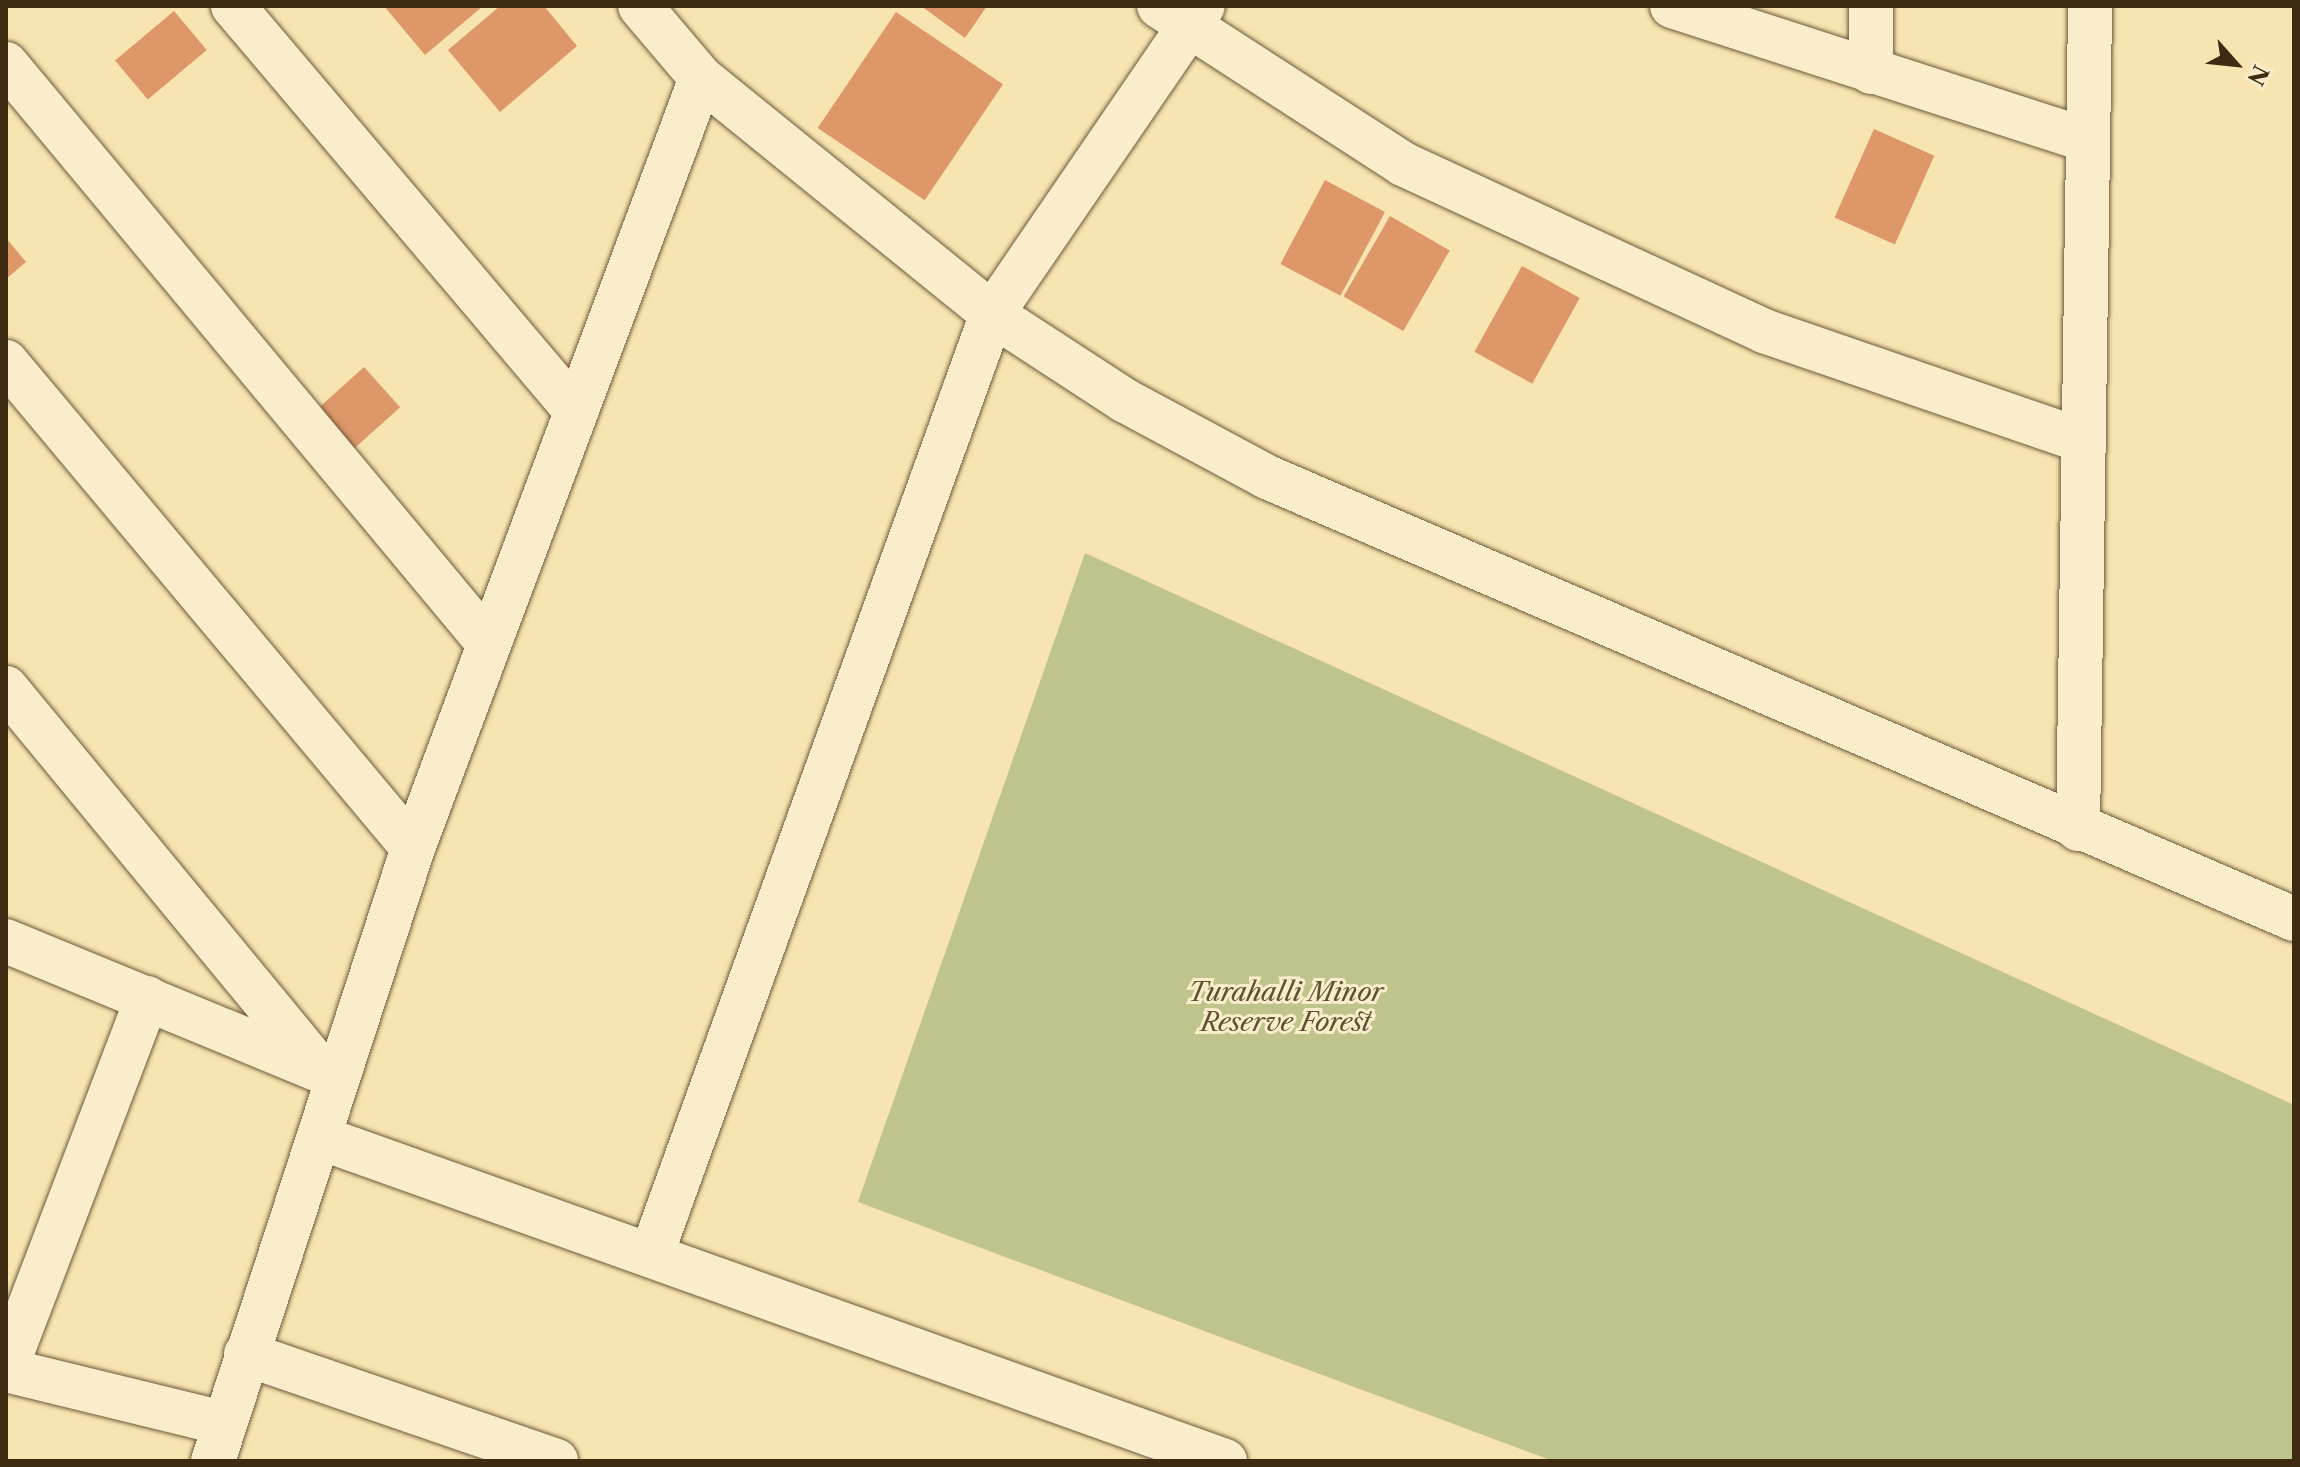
<!DOCTYPE html>
<html>
<head>
<meta charset="utf-8">
<style>
  body { margin:0 }
  #map { position:relative; width:2300px; height:1467px; overflow:hidden; background:#f8e4b1; font-family:"Libre Caslon Text",serif }
  div>[style] { position:absolute }
  .green>* { inset:0; background:#bec48b }
  .building>* { inset:0; background:#dd9769; transform-origin:0 0 }
  .roads { filter:drop-shadow(0 0 2px #6d593a) drop-shadow(0 0 2px #6d593a) }
  .street>* { height:44px; margin:-22px; padding:0 22px; transform-origin:22px; border-radius:22px; background:#faedcc }
  .secondary>* { height:44px; margin:-22px; padding:0 22px; transform-origin:22px; border-radius:22px; background:#faedcc }
  span { translate:-50% -50%; white-space:nowrap; text-align:center; line-height:1.15; -webkit-text-stroke:6px #faedcc; paint-order:stroke }
  .park-label { font-size:26px; color:#5f5130; font-style:italic }
  .frame { position:absolute; inset:0; border:8px solid #3f2b12; pointer-events:none }
  .north { position:absolute; left:2196px; top:24px; width:80px; height:80px; -webkit-text-stroke:6px #faedcc; paint-order:stroke; rotate:117deg; font-size:22px; font-weight:700; line-height:32px; text-align:center; color:#3f2b12 }
  .north::after { content:''; display:block; margin:auto; width:28px; height:36px; background:#3f2b12; clip-path:polygon(50% 0,100% 100%,50% 72%,0 100%) }
</style>
</head>
<body>
<div id="map">
  <div class="green">
    <div style="clip-path:polygon(1085px 553px,2294px 1105px,2294px 1461px,1553px 1461px,858px 1202px)"></div>
  </div>
  <div class="building">
    <div style="clip-path:polygon(384px 6px,483px 6px,425px 55px)"></div>
    <div style="clip-path:polygon(500px 6px,544px 6px,577px 46px,500px 112px,448px 50px)"></div>
    <div style="clip-path:polygon(921px 6px,987px 6px,965px 38px)"></div>
    <div style="left:174px;top:11px;width:51px;height:77px;rotate:50deg"></div>
    <div style="left:896px;top:12px;width:129px;height:140px;rotate:34deg"></div>
    <div style="left:1874px;top:129px;width:66px;height:97px;rotate:24deg"></div>
    <div style="left:1325px;top:180px;width:68px;height:95px;rotate:28deg"></div>
    <div style="left:1390px;top:216px;width:69px;height:93px;rotate:30deg"></div>
    <div style="clip-path:polygon(6px 238px,26px 262px,6px 279px)"></div>
    <div style="left:1522px;top:266px;width:66px;height:98px;rotate:29deg"></div>
    <div style="left:364px;top:367px;width:54px;height:69px;rotate:48deg"></div>
  </div>
  <div class="roads">
    <div class="street">
      <div style="left:233px;top:6px;width:531px;rotate:49.74deg"></div>
      <div style="left:1159px;top:6px;width:291px;rotate:32.9deg"></div>
      <div style="left:1403px;top:164px;width:398px;rotate:24.8deg"></div>
      <div style="left:1764px;top:331px;width:338px;rotate:19deg"></div>
      <div style="left:1672px;top:6px;width:437px;rotate:17.9deg"></div>
      <div style="left:1871px;top:6px;width:66px;rotate:90deg"></div>
      <div style="left:6px;top:64px;width:753px;rotate:50.22deg"></div>
      <div style="left:6px;top:362px;width:634px;rotate:50.06deg"></div>
      <div style="left:6px;top:688px;width:495px;rotate:50.5deg"></div>
      <div style="left:2078px;top:829px;width:823px;rotate:-89.16deg"></div>
      <div style="left:6px;top:941px;width:342px;rotate:22.4deg"></div>
      <div style="left:321px;top:1138px;width:960px;rotate:19.66deg"></div>
      <div style="left:652px;top:1253px;width:999px;rotate:-70.1deg"></div>
      <div style="left:992px;top:314px;width:373px;rotate:-55.6deg"></div>
      <div style="left:246px;top:1354px;width:328px;rotate:19deg"></div>
      <div style="left:6px;top:1368px;width:396px;rotate:-69.1deg"></div>
      <div style="left:6px;top:1370px;width:223px;rotate:13.7deg"></div>
    </div>
    <div class="secondary">
      <div style="left:640px;top:6px;width:94px;rotate:49.7deg"></div>
      <div style="left:701px;top:78px;width:375px;rotate:39deg"></div>
      <div style="left:992px;top:314px;width:158px;rotate:33.1deg"></div>
      <div style="left:1124px;top:400px;width:162px;rotate:28.3deg"></div>
      <div style="left:1267px;top:477px;width:1118px;rotate:23.29deg"></div>
      <div style="left:213px;top:1461px;width:645px;rotate:-71.93deg"></div>
      <div style="left:413px;top:848px;width:822px;rotate:-69.49deg"></div>
    </div>
  </div>
  <div class="park-label">
    <span style="left:1286px;top:1008px">Turahalli Minor<br>Reserve Forest</span>
  </div>
  <div class="frame"></div>
  <div class="north">N</div>
</div>
</body>
</html>
